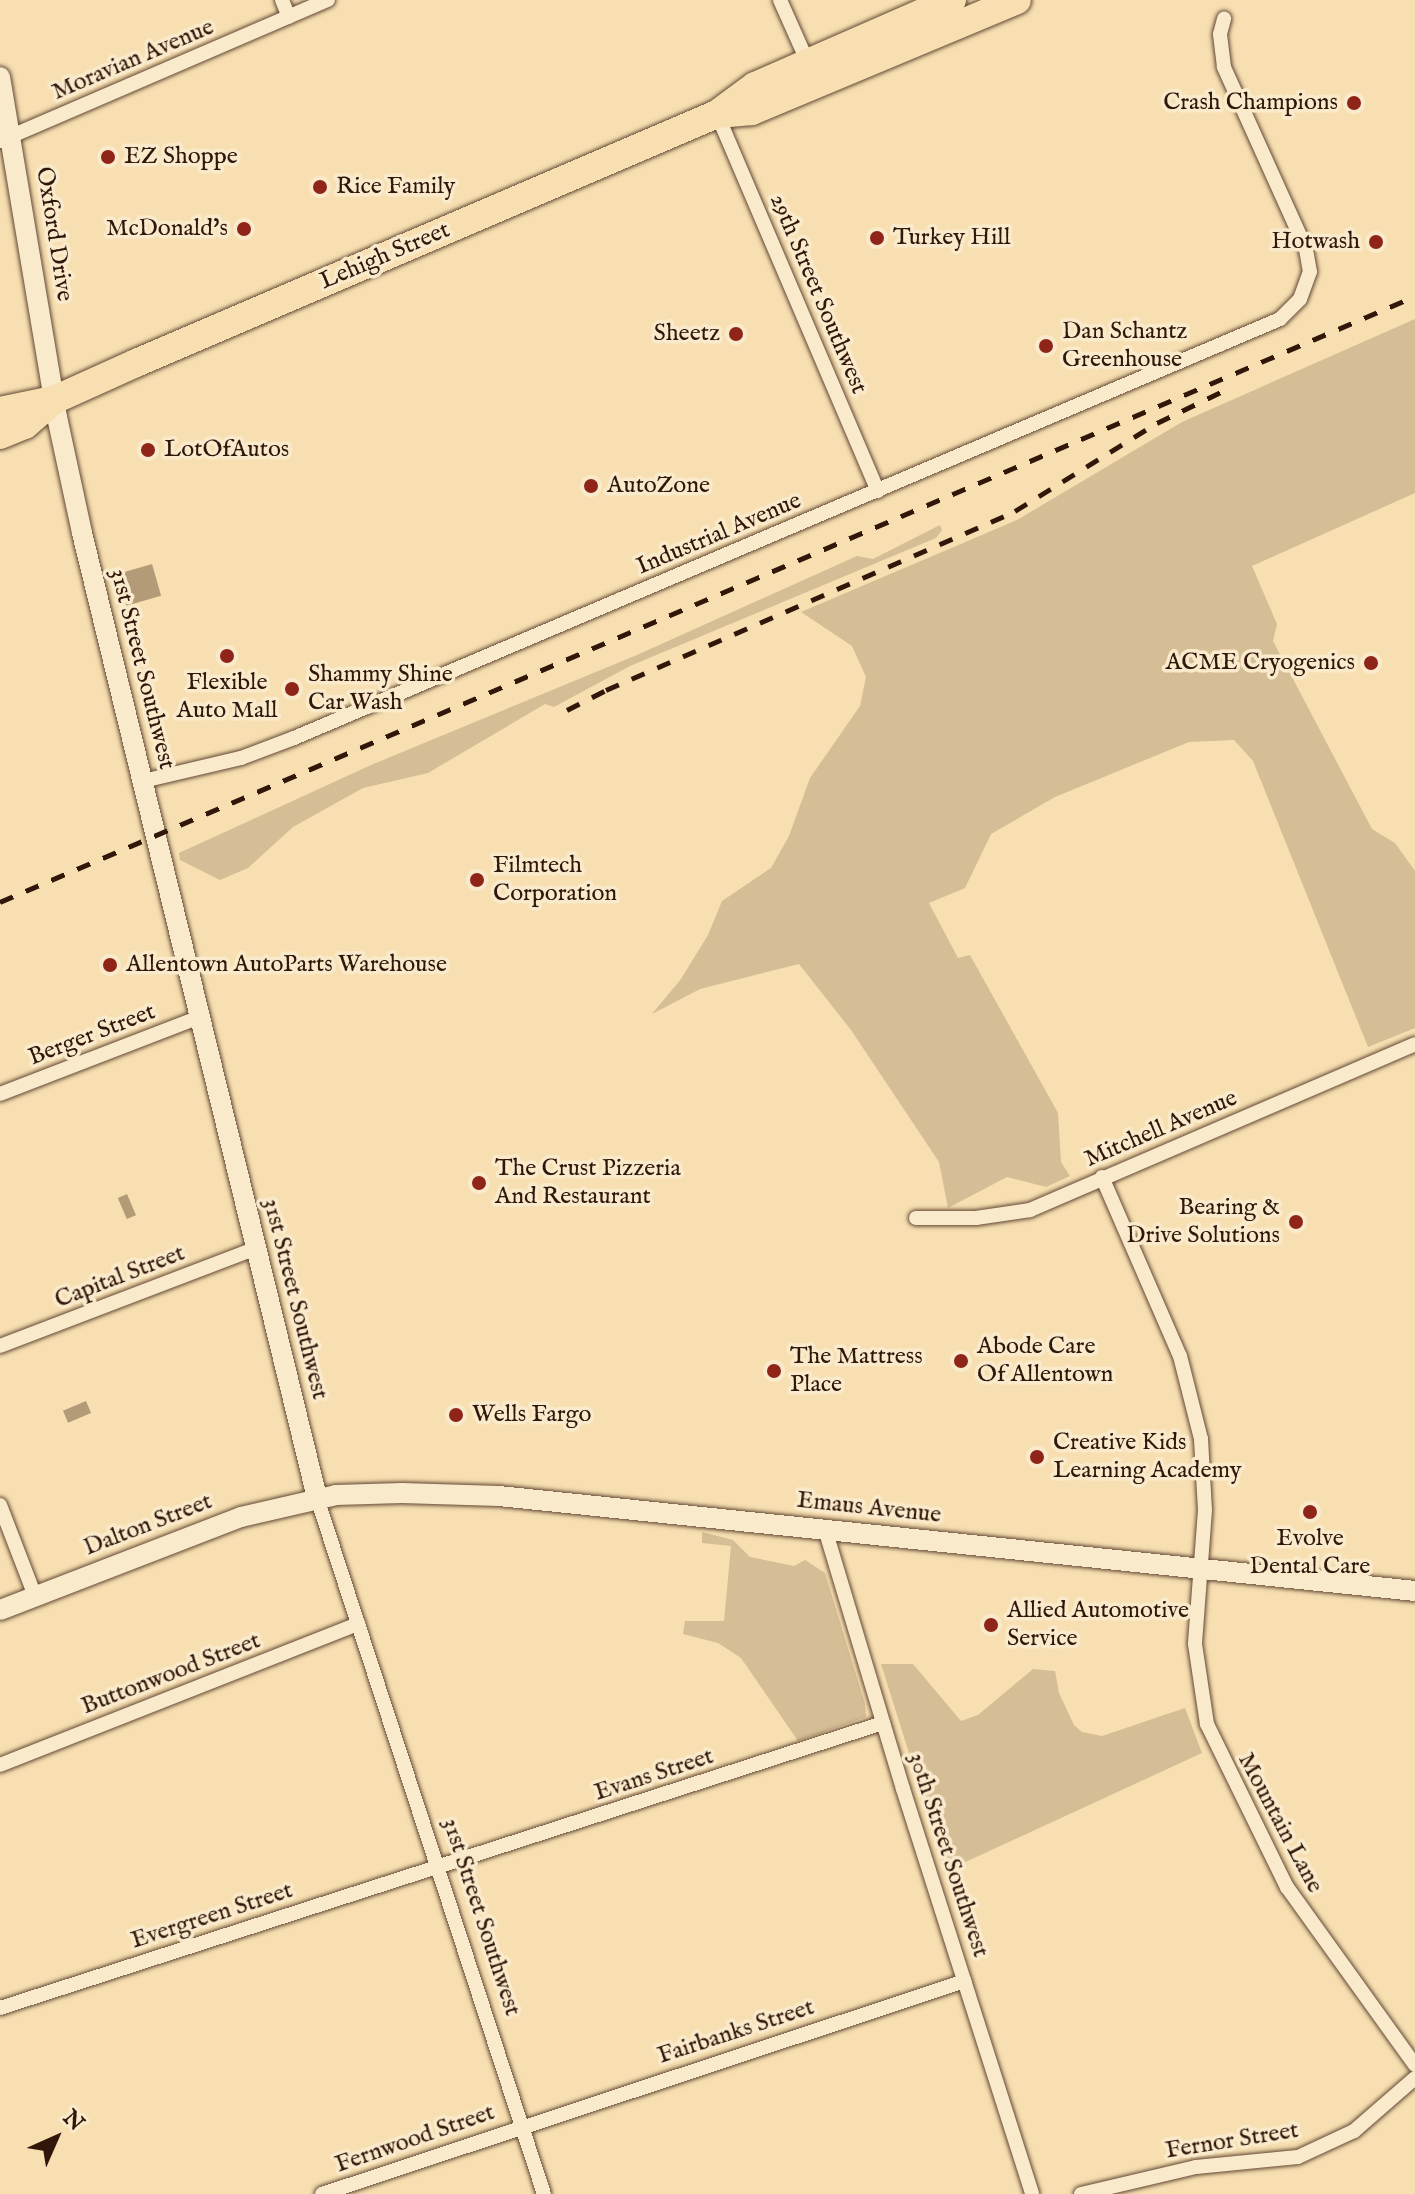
<!DOCTYPE html>
<html>
<head>
<meta charset="utf-8">
<style>
  body { margin:0 }
  #map { position:relative; width:1415px; height:2194px; overflow:hidden; background:#f7dfb1; font-family:"IM FELL English",serif }
  div>[style] { position:absolute }
  .green>* { inset:0; background:#d5bd95 }
  .water>* { inset:0; background:#b49b78; transform-origin:0 0 }
  .roads { filter:drop-shadow(0 0 2px #624834) drop-shadow(0 0 2px #624834) }
  .street>* { height:14px; margin:-7px; padding:0 7px; transform-origin:7px; border-radius:7px; background:#faeacc }
  .secondary>* { height:20px; margin:-10px; padding:0 10px; transform-origin:10px; border-radius:10px; background:#faeacc }
  .highway>* { height:28px; margin:-14px; padding:0 14px; transform-origin:14px; border-radius:14px; background:#f7dfb1 }
  .rail>* { height:5px; margin-top:-2.5px; transform-origin:0; background:repeating-linear-gradient(90deg,#31160a 0 14px,transparent 0 28px) }
  .dots>* { width:22px; height:22px; translate:-50% -50%; box-sizing:border-box; border:4px solid #faeacc; border-radius:50% }
  span { translate:-50% -50%; white-space:nowrap; text-align:center; line-height:1.15; -webkit-text-stroke:7px #faeacc; paint-order:stroke }
  .street-label { font-size:24px; color:#31160a }
  .poi-label { font-size:24px; color:#31160a }
  .right { translate:-100% -50%; text-align:right }
  .left { translate:0 -50%; text-align:left }
  .north { position:absolute; left:16px; top:2098px; width:80px; height:80px; -webkit-text-stroke:6px #faeacc; paint-order:stroke; rotate:45deg; font-size:22px; font-weight:700; line-height:32px; text-align:center; color:#31160a }
  .north::after { content:''; display:block; margin:auto; width:28px; height:36px; background:#31160a; clip-path:polygon(50% 0,100% 100%,50% 72%,0 100%) }
</style>
</head>
<body>
<div id="map">
  <div class="green">
    <div style="clip-path:polygon(1415px 319px,1415px 493px,1252px 566px,1277px 624px,1273px 641px,1372px 829px,1395px 843px,1415px 871px,1415px 1028px,1368px 1047px,1253px 761px,1234px 740px,1189px 742px,1055px 797px,991px 834px,965px 888px,929px 903px,958px 958px,970px 955px,1058px 1113px,1061px 1162px,1070px 1176px,1046px 1187px,1007px 1177px,948px 1208px,939px 1162px,851px 1030px,799px 964px,700px 989px,652px 1014px,681px 979px,708px 935px,722px 901px,771px 868px,789px 836px,810px 778px,860px 706px,866px 677px,852px 646px,801px 612px,1017px 520px,1182px 422px)"></div>
    <div style="clip-path:polygon(940px 525px,942px 530px,936px 538px,630px 666px,554px 707px,545px 704px,428px 773px,363px 788px,293px 827px,248px 868px,220px 880px,180px 860px,179px 853px,371px 765px,637px 655px,857px 556px,873px 559px)"></div>
    <div style="clip-path:polygon(702px 1532px,733px 1540px,750px 1557px,794px 1566px,805px 1560px,825px 1573px,865px 1704px,866px 1717px,798px 1741px,741px 1658px,718px 1643px,683px 1634px,685px 1621px,724px 1621px,731px 1546px,702px 1543px)"></div>
    <div style="clip-path:polygon(881px 1664px,913px 1664px,961px 1721px,978px 1715px,1033px 1669px,1055px 1671px,1059px 1693px,1074px 1725px,1082px 1732px,1102px 1736px,1185px 1708px,1202px 1753px,946px 1871px)"></div>
  </div>
  <div class="water">
    <div style="left:152px;top:564px;width:33px;height:36px;rotate:74deg"></div>
    <div style="left:127px;top:1194px;width:23px;height:10px;rotate:67deg"></div>
    <div style="left:86px;top:1401px;width:13px;height:25px;rotate:67deg"></div>
  </div>
  <div class="roads">
    <div class="street">
      <div style="left:282px;top:0;width:18px;rotate:68deg"></div>
      <div style="left:780px;top:0;width:69px;rotate:66deg"></div>
      <div style="left:717px;top:114px;width:410px;rotate:66.9deg"></div>
      <div style="left:0;top:141px;width:357px;rotate:-23.3deg"></div>
      <div style="left:143px;top:781px;width:101px;rotate:-13.2deg"></div>
      <div style="left:241px;top:758px;width:57px;rotate:-20.7deg"></div>
      <div style="left:294px;top:738px;width:1071px;rotate:-23.02deg"></div>
      <div style="left:1280px;top:319px;width:28px;rotate:-45deg"></div>
      <div style="left:1300px;top:299px;width:29px;rotate:-70deg"></div>
      <div style="left:1310px;top:272px;width:23px;rotate:-100deg"></div>
      <div style="left:1306px;top:249px;width:200px;rotate:-114.3deg"></div>
      <div style="left:1224px;top:67px;width:33px;rotate:-97deg"></div>
      <div style="left:1220px;top:34px;width:16px;rotate:-75deg"></div>
      <div style="left:0;top:1094px;width:214px;rotate:-21.1deg"></div>
      <div style="left:1102px;top:1177px;width:195px;rotate:66.5deg"></div>
      <div style="left:1180px;top:1356px;width:86px;rotate:75.8deg"></div>
      <div style="left:1201px;top:1439px;width:71px;rotate:86.8deg"></div>
      <div style="left:1205px;top:1510px;width:134px;rotate:94.3deg"></div>
      <div style="left:1195px;top:1644px;width:81px;rotate:81.5deg"></div>
      <div style="left:1207px;top:1724px;width:182px;rotate:63.9deg"></div>
      <div style="left:1287px;top:1887px;width:219px;rotate:54.3deg"></div>
      <div style="left:916px;top:1218px;width:60px"></div>
      <div style="left:976px;top:1218px;width:55px;rotate:-8.4deg"></div>
      <div style="left:1030px;top:1210px;width:419px;rotate:-23.3deg"></div>
      <div style="left:0;top:1346px;width:274px;rotate:-20.9deg"></div>
      <div style="left:317px;top:1498px;width:732px;rotate:71.94deg"></div>
      <div style="left:0;top:1505px;width:97px;rotate:69deg"></div>
      <div style="left:825px;top:1529px;width:271px;rotate:73.3deg"></div>
      <div style="left:903px;top:1789px;width:425px;rotate:72.3deg"></div>
      <div style="left:0;top:1765px;width:385px;rotate:-21.5deg"></div>
      <div style="left:0;top:2008px;width:928px;rotate:-17.89deg"></div>
      <div style="left:322px;top:2194px;width:677px;rotate:-18.33deg"></div>
      <div style="left:1081px;top:2194px;width:118px;rotate:-13.2deg"></div>
      <div style="left:1196px;top:2167px;width:102px;rotate:-5.6deg"></div>
      <div style="left:1298px;top:2157px;width:62px;rotate:-24.9deg"></div>
      <div style="left:1354px;top:2131px;width:81px;rotate:-41deg"></div>
    </div>
    <div class="secondary">
      <div style="left:0;top:77px;width:345px;rotate:80.5deg"></div>
      <div style="left:57px;top:417px;width:119px;rotate:77.8deg"></div>
      <div style="left:82px;top:533px;width:993px;rotate:76.31deg"></div>
      <div style="left:0;top:1610px;width:258px;rotate:-21.1deg"></div>
      <div style="left:241px;top:1517px;width:98px;rotate:-13deg"></div>
      <div style="left:336px;top:1495px;width:66px;rotate:-1.7deg"></div>
      <div style="left:402px;top:1493px;width:97px;rotate:1.8deg"></div>
      <div style="left:499px;top:1496px;width:921px;rotate:5.92deg"></div>
    </div>
    <div class="highway">
      <div style="left:718px;top:114px;width:34px;rotate:-5deg"></div>
      <div style="left:752px;top:111px;width:287px;rotate:-22.7deg"></div>
      <div style="left:0;top:411px;width:54px;rotate:-11.7deg"></div>
      <div style="left:0;top:435px;width:27px;rotate:-22deg"></div>
      <div style="left:25px;top:425px;width:38px;rotate:-41deg"></div>
      <div style="left:54px;top:400px;width:90px;rotate:-24.3deg"></div>
      <div style="left:136px;top:363px;width:632px;rotate:-23.2deg"></div>
      <div style="left:717px;top:114px;width:47px;rotate:-36.4deg"></div>
      <div style="left:755px;top:86px;width:215px;rotate:-23.6deg"></div>
    </div>
  </div>
  <div class="rail">
    <div style="left:567px;top:710px;width:44px;rotate:-27.1deg"></div>
    <div style="left:606px;top:690px;width:446px;rotate:-23.6deg"></div>
    <div style="left:1015px;top:511px;width:167px;rotate:-31.8deg"></div>
    <div style="left:1157px;top:423px;width:71px;rotate:-25.8deg"></div>
    <div style="left:0;top:902px;width:1539px;rotate:-23.18deg"></div>
  </div>
  <div class="dots">
    <div style="left:1354px;top:103px;background:#8f2418"></div>
    <div style="left:108px;top:157px;background:#8f2418"></div>
    <div style="left:320px;top:187px;background:#8f2418"></div>
    <div style="left:244px;top:229px;background:#8f2418"></div>
    <div style="left:877px;top:238px;background:#8f2418"></div>
    <div style="left:1376px;top:242px;background:#8f2418"></div>
    <div style="left:736px;top:334px;background:#8f2418"></div>
    <div style="left:1046px;top:346px;background:#8f2418"></div>
    <div style="left:148px;top:450px;background:#8f2418"></div>
    <div style="left:591px;top:486px;background:#8f2418"></div>
    <div style="left:227px;top:656px;background:#8f2418"></div>
    <div style="left:1371px;top:663px;background:#8f2418"></div>
    <div style="left:292px;top:689px;background:#8f2418"></div>
    <div style="left:477px;top:880px;background:#8f2418"></div>
    <div style="left:110px;top:965px;background:#8f2418"></div>
    <div style="left:479px;top:1183px;background:#8f2418"></div>
    <div style="left:1296px;top:1222px;background:#8f2418"></div>
    <div style="left:961px;top:1361px;background:#8f2418"></div>
    <div style="left:774px;top:1371px;background:#8f2418"></div>
    <div style="left:456px;top:1415px;background:#8f2418"></div>
    <div style="left:1037px;top:1457px;background:#8f2418"></div>
    <div style="left:1310px;top:1512px;background:#8f2418"></div>
    <div style="left:991px;top:1625px;background:#8f2418"></div>
  </div>
  <div class="street-label">
    <span style="left:133px;top:60px;rotate:-23deg">Moravian Avenue</span>
    <span style="left:54px;top:234px;rotate:81deg">Oxford Drive</span>
    <span style="left:385px;top:256px;rotate:-23deg">Lehigh Street</span>
    <span style="left:818px;top:294px;rotate:67deg">29th Street Southwest</span>
    <span style="left:719px;top:534px;rotate:-23deg">Industrial Avenue</span>
    <span style="left:142px;top:669px;rotate:76deg">31st Street Southwest</span>
    <span style="left:92px;top:1035px;rotate:-21deg">Berger Street</span>
    <span style="left:1161px;top:1129px;rotate:-23deg">Mitchell Avenue</span>
    <span style="left:120px;top:1277px;rotate:-21deg">Capital Street</span>
    <span style="left:295px;top:1299px;rotate:76deg">31st Street Southwest</span>
    <span style="left:869px;top:1508px;rotate:6deg">Emaus Avenue</span>
    <span style="left:148px;top:1525px;rotate:-21deg">Dalton Street</span>
    <span style="left:171px;top:1674px;rotate:-21deg">Buttonwood Street</span>
    <span style="left:654px;top:1775px;rotate:-18deg">Evans Street</span>
    <span style="left:1280px;top:1823px;rotate:62deg">Mountain Lane</span>
    <span style="left:948px;top:1855px;rotate:72deg">30th Street Southwest</span>
    <span style="left:212px;top:1916px;rotate:-18deg">Evergreen Street</span>
    <span style="left:481px;top:1917px;rotate:72deg">31st Street Southwest</span>
    <span style="left:736px;top:2032px;rotate:-18deg">Fairbanks Street</span>
    <span style="left:415px;top:2139px;rotate:-19deg">Fernwood Street</span>
    <span style="left:1232px;top:2141px;rotate:-9deg">Fernor Street</span>
  </div>
  <div class="poi-label">
    <span class="right" style="left:1338px;top:103px">Crash Champions</span>
    <span class="left" style="left:124px;top:157px">EZ Shoppe</span>
    <span class="left" style="left:336px;top:187px">Rice Family</span>
    <span class="right" style="left:228px;top:229px">McDonald's</span>
    <span class="left" style="left:893px;top:238px">Turkey Hill</span>
    <span class="right" style="left:1360px;top:242px">Hotwash</span>
    <span class="left" style="left:1062px;top:346px">Dan Schantz<br>Greenhouse</span>
    <span class="right" style="left:720px;top:334px">Sheetz</span>
    <span class="left" style="left:164px;top:450px">LotOfAutos</span>
    <span class="left" style="left:607px;top:486px">AutoZone</span>
    <span class="right" style="left:1355px;top:663px">ACME Cryogenics</span>
    <span class="left" style="left:308px;top:689px">Shammy Shine<br>Car Wash</span>
    <span style="left:227px;top:697px">Flexible<br>Auto Mall</span>
    <span class="left" style="left:493px;top:880px">Filmtech<br>Corporation</span>
    <span class="left" style="left:126px;top:965px">Allentown AutoParts Warehouse</span>
    <span class="left" style="left:495px;top:1183px">The Crust Pizzeria<br>And Restaurant</span>
    <span class="right" style="left:1280px;top:1222px">Bearing &amp;<br>Drive Solutions</span>
    <span class="left" style="left:977px;top:1361px">Abode Care<br>Of Allentown</span>
    <span class="left" style="left:790px;top:1371px">The Mattress<br>Place</span>
    <span class="left" style="left:472px;top:1415px">Wells Fargo</span>
    <span class="left" style="left:1053px;top:1457px">Creative Kids<br>Learning Academy</span>
    <span style="left:1310px;top:1553px">Evolve<br>Dental Care</span>
    <span class="left" style="left:1007px;top:1625px">Allied Automotive<br>Service</span>
  </div>
  <div class="north">N</div>
</div>
</body>
</html>
